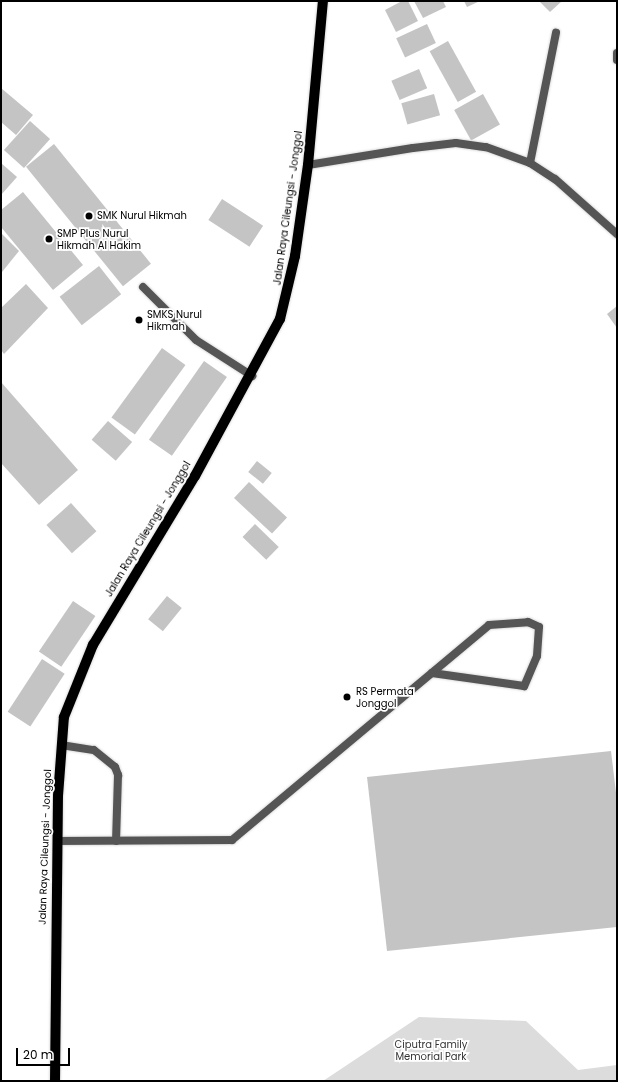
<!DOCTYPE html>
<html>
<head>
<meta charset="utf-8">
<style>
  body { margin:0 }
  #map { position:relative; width:618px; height:1082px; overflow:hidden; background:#fff; font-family:Poppins,sans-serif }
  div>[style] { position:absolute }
  .green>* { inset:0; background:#dcdcdc }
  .building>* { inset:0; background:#c4c4c4; transform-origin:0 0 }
  .roads { filter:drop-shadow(0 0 1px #dbdbdb) drop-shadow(0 0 1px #dbdbdb) }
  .lane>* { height:8px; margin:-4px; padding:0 4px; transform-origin:4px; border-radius:4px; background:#555 }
  .street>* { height:8px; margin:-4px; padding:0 4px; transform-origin:4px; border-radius:4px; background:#555 }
  .primary>* { height:10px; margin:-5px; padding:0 5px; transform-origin:5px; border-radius:5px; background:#000 }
  .dots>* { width:11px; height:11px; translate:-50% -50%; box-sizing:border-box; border:2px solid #fff; border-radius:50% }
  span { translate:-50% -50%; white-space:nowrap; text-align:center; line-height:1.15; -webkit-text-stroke:3.5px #fff; paint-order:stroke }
  .street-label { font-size:10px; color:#000 }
  .poi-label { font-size:10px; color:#000 }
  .left { translate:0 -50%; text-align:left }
  .park-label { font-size:10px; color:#333 }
  .frame { position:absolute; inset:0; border:2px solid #000; pointer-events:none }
  .scale { position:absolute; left:16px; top:1048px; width:54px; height:18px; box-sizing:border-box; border:2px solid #000; border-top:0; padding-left:5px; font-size:12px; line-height:14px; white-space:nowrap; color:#000; -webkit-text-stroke:3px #fff; paint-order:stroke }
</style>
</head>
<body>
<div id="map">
  <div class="green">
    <div style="clip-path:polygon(419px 1017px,526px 1021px,578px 1070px,617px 1065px,617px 1081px,323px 1081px)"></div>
  </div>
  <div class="building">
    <div style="clip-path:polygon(402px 1px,408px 1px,418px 21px,396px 32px,385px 10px)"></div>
    <div style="clip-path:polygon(414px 1px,443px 1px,446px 7px,423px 18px)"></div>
    <div style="clip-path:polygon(464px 1px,480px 1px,467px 7px)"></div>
    <div style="clip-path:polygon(539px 1px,562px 1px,550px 12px)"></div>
    <div style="left:427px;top:24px;width:21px;height:34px;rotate:65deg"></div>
    <div style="left:448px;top:41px;width:58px;height:21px;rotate:61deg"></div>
    <div style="left:419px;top:69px;width:21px;height:30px;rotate:67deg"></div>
    <div style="clip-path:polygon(1px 88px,33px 115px,16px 135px,1px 122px)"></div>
    <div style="left:434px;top:94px;width:22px;height:34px;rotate:74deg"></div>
    <div style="left:483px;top:94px;width:35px;height:33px;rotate:61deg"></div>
    <div style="left:30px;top:121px;width:27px;height:39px;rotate:42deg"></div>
    <div style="left:54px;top:144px;width:154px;height:36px;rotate:51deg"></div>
    <div style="clip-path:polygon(1px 163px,17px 177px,1px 195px)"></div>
    <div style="clip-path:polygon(23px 192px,83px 265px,53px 290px,1px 227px,1px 210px)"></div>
    <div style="left:222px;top:199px;width:49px;height:25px;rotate:33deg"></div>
    <div style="clip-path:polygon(1px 233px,19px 251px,2px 272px,1px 270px)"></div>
    <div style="left:99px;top:266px;width:36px;height:50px;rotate:52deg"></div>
    <div style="clip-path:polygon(26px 284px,48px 308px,4px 354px,1px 350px,1px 308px)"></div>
    <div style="clip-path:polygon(617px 306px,617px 328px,607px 314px)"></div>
    <div style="left:162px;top:348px;width:29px;height:86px;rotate:36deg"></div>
    <div style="left:204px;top:361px;width:28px;height:96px;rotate:35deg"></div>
    <div style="clip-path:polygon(1px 382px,78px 470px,39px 505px,1px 463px)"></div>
    <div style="left:108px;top:421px;width:32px;height:25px;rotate:41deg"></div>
    <div style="left:257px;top:461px;width:19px;height:14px;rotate:39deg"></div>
    <div style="left:249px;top:482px;width:52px;height:22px;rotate:43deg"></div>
    <div style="left:71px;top:503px;width:38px;height:33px;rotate:48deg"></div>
    <div style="left:255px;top:524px;width:33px;height:18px;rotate:44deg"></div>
    <div style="left:167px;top:596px;width:19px;height:30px;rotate:39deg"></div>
    <div style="left:73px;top:601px;width:27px;height:61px;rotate:34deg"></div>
    <div style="left:42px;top:659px;width:27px;height:63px;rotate:33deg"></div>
    <div style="clip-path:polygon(611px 751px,617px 801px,617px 927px,387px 951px,367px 777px)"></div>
  </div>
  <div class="roads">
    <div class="lane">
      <div style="left:61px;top:745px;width:33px;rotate:9deg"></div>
      <div style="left:94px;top:750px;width:27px;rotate:39deg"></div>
      <div style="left:115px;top:767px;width:9px;rotate:69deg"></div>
      <div style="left:118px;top:775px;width:66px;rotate:91.7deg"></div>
      <div style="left:57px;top:841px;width:175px;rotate:-0.3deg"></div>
      <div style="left:232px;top:840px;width:335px;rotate:-39.9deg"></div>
      <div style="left:489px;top:625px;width:39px;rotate:-4deg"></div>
      <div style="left:528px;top:622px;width:12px;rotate:24deg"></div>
      <div style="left:539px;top:627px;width:29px;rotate:94deg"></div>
      <div style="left:537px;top:656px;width:33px;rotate:113deg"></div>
      <div style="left:524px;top:686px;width:93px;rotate:-172deg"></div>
    </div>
    <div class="street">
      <div style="left:617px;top:53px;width:7px;rotate:90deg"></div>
      <div style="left:530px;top:163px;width:133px;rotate:-78.7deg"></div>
      <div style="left:308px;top:165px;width:106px;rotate:-9.2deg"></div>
      <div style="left:413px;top:148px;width:43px;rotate:-6.6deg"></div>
      <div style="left:456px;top:143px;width:30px;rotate:8deg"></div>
      <div style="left:486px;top:147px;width:47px;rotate:20deg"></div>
      <div style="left:530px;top:163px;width:30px;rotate:33deg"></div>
      <div style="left:555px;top:179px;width:83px;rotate:41.6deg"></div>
      <div style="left:143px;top:287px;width:75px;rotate:45deg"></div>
      <div style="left:196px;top:340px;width:67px;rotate:32.7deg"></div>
    </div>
    <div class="primary">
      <div style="left:55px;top:1081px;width:285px;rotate:-89.4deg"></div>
      <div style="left:58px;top:796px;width:79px;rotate:-85.7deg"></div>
      <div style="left:64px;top:717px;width:78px;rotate:-68.1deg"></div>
      <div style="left:93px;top:645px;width:197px;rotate:-58.9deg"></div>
      <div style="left:195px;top:476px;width:179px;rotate:-61.6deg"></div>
      <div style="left:280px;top:319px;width:65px;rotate:-76.6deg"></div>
      <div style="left:295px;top:256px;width:92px;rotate:-81.9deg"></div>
      <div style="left:308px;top:165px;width:165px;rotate:-84.8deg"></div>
    </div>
  </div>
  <div class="dots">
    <div style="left:89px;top:216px;background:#000"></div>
    <div style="left:49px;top:239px;background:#000"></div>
    <div style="left:139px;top:320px;background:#000"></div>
    <div style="left:347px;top:697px;background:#000"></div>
  </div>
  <div class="street-label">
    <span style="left:288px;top:208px;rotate:-82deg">Jalan Raya Cileungsi - Jonggol</span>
    <span style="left:148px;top:529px;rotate:-59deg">Jalan Raya Cileungsi - Jonggol</span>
    <span style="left:45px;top:847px;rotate:-88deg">Jalan Raya Cileungsi - Jonggol</span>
  </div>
  <div class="poi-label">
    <span class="left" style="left:97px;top:216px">SMK Nurul Hikmah</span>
    <span class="left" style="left:57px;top:239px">SMP Plus Nurul<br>Hikmah Al Hakim</span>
    <span class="left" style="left:147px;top:320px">SMKS Nurul<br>Hikmah</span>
    <span class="left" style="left:356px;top:697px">RS Permata<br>Jonggol</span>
  </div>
  <div class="park-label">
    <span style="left:431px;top:1050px">Ciputra Family<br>Memorial Park</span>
  </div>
  <div class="frame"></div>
  <div class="scale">20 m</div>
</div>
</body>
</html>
